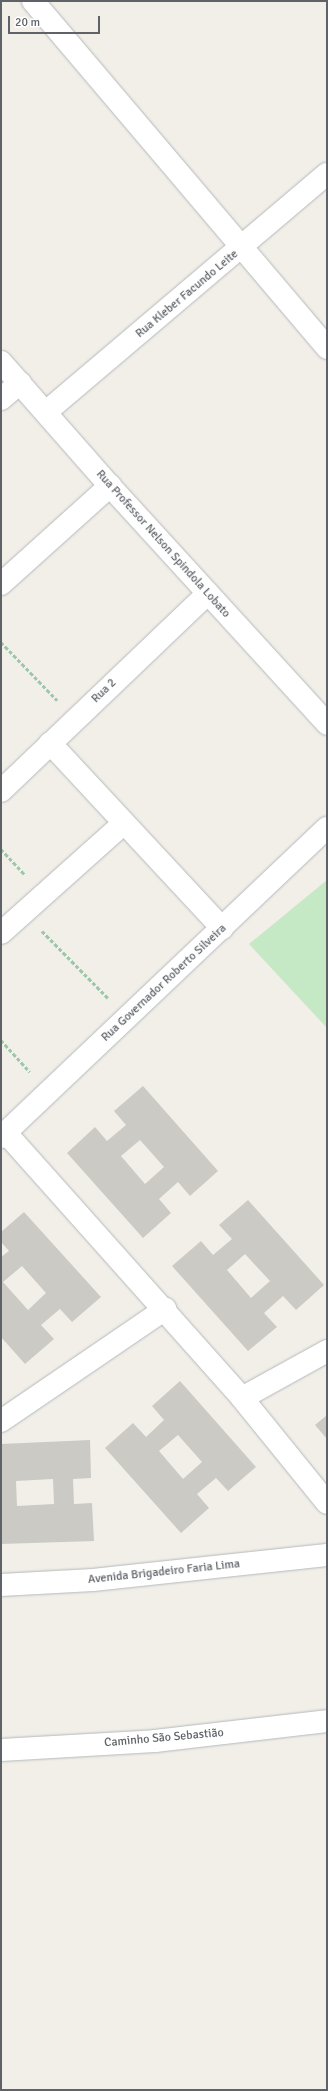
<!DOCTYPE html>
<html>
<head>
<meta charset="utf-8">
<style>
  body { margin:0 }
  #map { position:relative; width:328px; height:2091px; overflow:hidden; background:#f1efe8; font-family:Signika,sans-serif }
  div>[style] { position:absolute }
  .green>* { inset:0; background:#c5e8c5 }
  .building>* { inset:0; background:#cccac5 }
  .path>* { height:2.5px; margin-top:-1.25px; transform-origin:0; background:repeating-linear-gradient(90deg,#9cc7a9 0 4px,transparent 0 6px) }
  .roads { filter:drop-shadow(0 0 1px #b5b8bc) drop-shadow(0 0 1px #b5b8bc) }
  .minor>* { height:22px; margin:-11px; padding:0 11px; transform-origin:11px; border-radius:11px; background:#fff }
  span { translate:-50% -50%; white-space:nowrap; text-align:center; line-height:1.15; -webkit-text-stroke:3px #fff; paint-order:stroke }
  .street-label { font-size:12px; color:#5f6368 }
  .frame { position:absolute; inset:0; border:2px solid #5f6368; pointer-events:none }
  .scale { position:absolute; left:8px; top:16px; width:92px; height:18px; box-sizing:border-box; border:2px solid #5f6368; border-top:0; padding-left:5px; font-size:12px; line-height:14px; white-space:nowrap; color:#5f6368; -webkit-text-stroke:3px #fff; paint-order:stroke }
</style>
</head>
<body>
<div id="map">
  <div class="green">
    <div style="clip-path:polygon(327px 880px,327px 1028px,249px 944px)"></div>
  </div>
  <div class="building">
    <div style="clip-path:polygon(evenodd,143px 1086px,218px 1171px,190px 1196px,178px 1182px,159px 1199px,171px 1213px,143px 1238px,67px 1153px,95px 1127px,107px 1141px,126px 1125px,114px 1111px,143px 1086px,140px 1140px,164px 1167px,145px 1184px,121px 1156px,140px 1140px)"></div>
    <div style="clip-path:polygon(evenodd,248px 1200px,324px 1285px,296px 1310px,283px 1296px,264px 1313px,277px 1327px,248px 1351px,172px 1266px,201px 1241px,213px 1255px,232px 1239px,219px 1225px,248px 1200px,245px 1254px,270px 1281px,251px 1298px,227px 1270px,245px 1254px)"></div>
    <div style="clip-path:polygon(evenodd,24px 1212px,101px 1297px,72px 1322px,60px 1309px,41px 1325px,54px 1339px,25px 1364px,1px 1337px,1px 1257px,9px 1251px,1px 1242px,1px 1232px,24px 1212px,22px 1266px,46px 1293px,28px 1310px,3px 1282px,22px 1266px)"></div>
    <div style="clip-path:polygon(evenodd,180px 1381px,256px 1467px,228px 1491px,216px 1478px,197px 1494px,209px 1508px,181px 1533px,105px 1448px,133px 1423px,146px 1437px,164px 1420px,152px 1406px,180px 1381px,178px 1435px,202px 1462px,183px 1479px,159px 1451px,178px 1435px)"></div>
    <div style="clip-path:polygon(327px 1415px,327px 1439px,315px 1425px)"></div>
    <div style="clip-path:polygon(evenodd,90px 1440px,91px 1478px,73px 1479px,74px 1504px,92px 1503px,94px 1541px,1px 1544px,1px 1444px,90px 1440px,53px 1479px,54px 1504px,17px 1506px,16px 1481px,53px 1479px)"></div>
  </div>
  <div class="path">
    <div style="left:1px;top:642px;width:81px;rotate:46deg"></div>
    <div style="left:1px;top:849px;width:35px;rotate:47deg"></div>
    <div style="left:42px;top:931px;width:94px;rotate:45.4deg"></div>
    <div style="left:1px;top:1040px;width:43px;rotate:47.8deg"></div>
  </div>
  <div class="roads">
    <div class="minor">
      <div style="left:33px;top:1px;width:455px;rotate:49.7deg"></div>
      <div style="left:1px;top:362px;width:165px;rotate:48.7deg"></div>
      <div style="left:110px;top:486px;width:322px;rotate:47.6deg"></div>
      <div style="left:1px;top:399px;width:25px;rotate:-40deg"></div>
      <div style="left:46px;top:412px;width:368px;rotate:-40.3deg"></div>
      <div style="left:1px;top:584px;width:147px;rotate:-42deg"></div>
      <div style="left:50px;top:743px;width:253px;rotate:47.1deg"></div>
      <div style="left:1px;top:791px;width:286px;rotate:-43.7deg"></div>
      <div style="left:1px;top:933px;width:165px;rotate:-41.8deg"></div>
      <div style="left:6px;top:1133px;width:355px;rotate:48.3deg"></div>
      <div style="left:242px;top:1398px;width:135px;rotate:51deg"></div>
      <div style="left:1px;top:1137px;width:449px;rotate:-43.5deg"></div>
      <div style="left:242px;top:1398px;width:97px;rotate:-28.9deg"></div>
      <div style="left:1px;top:1421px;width:199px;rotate:-34.3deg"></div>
      <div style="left:1px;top:1585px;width:92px;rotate:-3.1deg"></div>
      <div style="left:93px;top:1580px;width:235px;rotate:-6.1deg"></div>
      <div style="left:1px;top:1750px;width:154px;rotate:-3.3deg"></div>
      <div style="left:155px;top:1741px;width:173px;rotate:-6.6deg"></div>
    </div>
  </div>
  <div class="street-label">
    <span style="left:187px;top:294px;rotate:-40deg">Rua Kleber Facundo Leite</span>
    <span style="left:163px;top:544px;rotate:48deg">Rua Professor Nelson Spindola Lobato</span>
    <span style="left:104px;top:691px;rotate:-44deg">Rua 2</span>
    <span style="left:164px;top:983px;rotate:-43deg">Rua Governador Roberto Silveira</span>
    <span style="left:164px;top:1572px;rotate:-6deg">Avenida Brigadeiro Faria Lima</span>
    <span style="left:164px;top:1738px;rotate:-5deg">Caminho São Sebastião</span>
  </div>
  <div class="frame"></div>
  <div class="scale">20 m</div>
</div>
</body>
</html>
